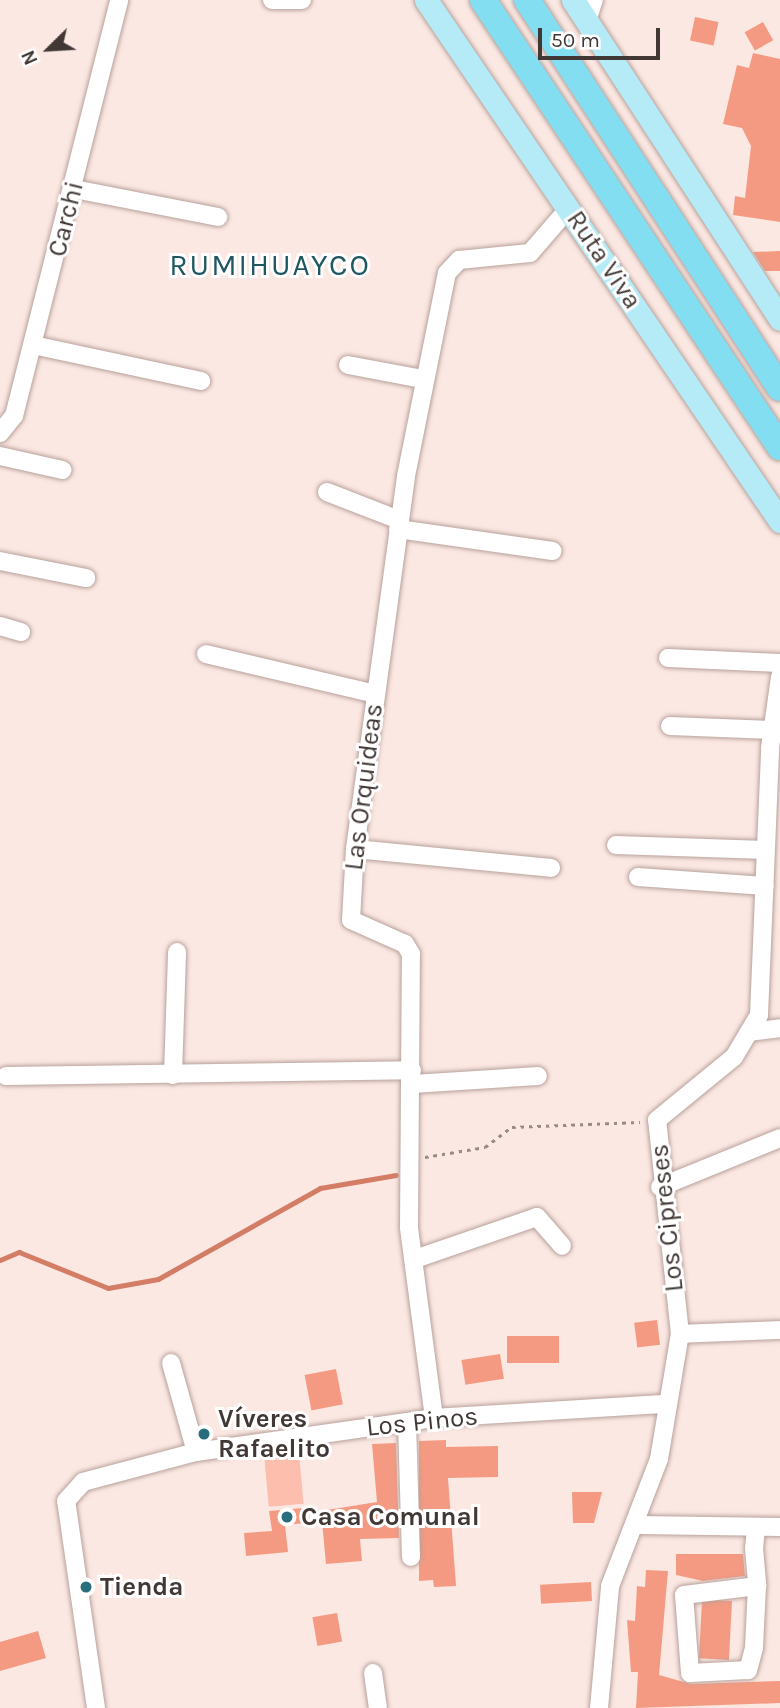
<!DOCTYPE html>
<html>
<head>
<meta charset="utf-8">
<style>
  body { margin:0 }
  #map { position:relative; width:780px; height:1708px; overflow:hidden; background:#fce8e3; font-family:Karla,sans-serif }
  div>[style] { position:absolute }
  .green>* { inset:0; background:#fdbead; transform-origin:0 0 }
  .stream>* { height:5px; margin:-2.5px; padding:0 2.5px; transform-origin:2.5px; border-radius:2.5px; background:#d47d66 }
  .building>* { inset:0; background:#f49a82; transform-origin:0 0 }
  .path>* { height:2.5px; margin-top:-1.25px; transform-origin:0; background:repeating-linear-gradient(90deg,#988a86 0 3.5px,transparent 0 8.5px) }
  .roads { filter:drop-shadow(0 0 2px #b7a19b) drop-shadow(0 0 2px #b7a19b) }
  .minor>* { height:18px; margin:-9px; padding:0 9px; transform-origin:9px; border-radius:9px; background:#fff }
  .major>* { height:23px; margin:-11.5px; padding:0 11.5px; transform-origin:11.5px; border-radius:11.5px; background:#b5ebf7 }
  .highway>* { height:26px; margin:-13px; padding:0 13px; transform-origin:13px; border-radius:13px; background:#84def1 }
  .dots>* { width:19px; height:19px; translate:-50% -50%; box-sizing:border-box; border:4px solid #fff; border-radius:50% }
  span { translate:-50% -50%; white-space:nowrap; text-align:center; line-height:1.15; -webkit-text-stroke:6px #fff; paint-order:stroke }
  .street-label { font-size:26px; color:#413835 }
  .poi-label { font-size:26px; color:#413835; font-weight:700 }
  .left { translate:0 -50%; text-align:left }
  .quarter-label { font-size:30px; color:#1e5661; letter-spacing:2px }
  .north { position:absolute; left:14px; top:14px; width:70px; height:70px; -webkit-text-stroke:5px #fff; paint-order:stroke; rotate:246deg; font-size:19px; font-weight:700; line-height:28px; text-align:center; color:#413835 }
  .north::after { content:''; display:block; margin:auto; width:24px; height:32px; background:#413835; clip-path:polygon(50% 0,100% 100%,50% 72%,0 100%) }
  .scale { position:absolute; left:538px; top:28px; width:122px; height:32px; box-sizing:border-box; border:4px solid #413835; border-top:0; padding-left:9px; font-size:21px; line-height:24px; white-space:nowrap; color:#413835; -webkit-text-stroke:5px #fff; paint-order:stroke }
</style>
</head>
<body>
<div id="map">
  <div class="green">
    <div style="left:299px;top:1452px;width:52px;height:35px;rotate:85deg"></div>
  </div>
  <div class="stream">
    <div style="left:0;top:1260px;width:21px;rotate:-23deg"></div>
    <div style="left:19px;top:1252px;width:96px;rotate:22deg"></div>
    <div style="left:108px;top:1288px;width:51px;rotate:-10.2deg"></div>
    <div style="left:158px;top:1279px;width:186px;rotate:-29.3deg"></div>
    <div style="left:320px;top:1188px;width:77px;rotate:-9.7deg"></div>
  </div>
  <div class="building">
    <div style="left:695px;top:17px;width:24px;height:24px;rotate:12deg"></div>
    <div style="left:763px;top:22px;width:21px;height:21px;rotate:61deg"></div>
    <div style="clip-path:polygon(753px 53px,780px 59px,780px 222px,733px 215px,735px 196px,745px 198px,751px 146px,742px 128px,723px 124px,737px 65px,749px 68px)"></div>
    <div style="clip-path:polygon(780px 251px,780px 271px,765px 271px,753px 252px)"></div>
    <div style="left:657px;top:1320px;width:25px;height:23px;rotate:83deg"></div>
    <div style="left:507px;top:1336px;width:52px;height:27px"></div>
    <div style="left:500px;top:1354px;width:25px;height:39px;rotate:81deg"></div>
    <div style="left:336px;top:1369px;width:36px;height:32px;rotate:79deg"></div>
    <div style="clip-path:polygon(446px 1440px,446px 1447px,498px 1446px,498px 1477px,448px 1478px,456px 1586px,434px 1587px,433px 1580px,419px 1581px,419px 1441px)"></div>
    <div style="clip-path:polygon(396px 1443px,399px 1538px,360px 1539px,362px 1561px,326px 1564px,321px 1511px,377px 1502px,372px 1444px)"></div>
    <div style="clip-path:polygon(572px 1492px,602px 1492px,594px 1523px,573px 1523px)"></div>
    <div style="clip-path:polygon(303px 1508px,305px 1523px,285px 1525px,288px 1552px,246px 1556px,244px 1533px,272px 1531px,269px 1511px)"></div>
    <div style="clip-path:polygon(676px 1554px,743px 1554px,745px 1576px,703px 1581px,676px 1575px)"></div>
    <div style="clip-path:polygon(646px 1570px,668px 1571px,659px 1675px,691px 1684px,780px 1681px,780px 1703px,636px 1708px,638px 1672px,631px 1672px,627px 1620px,635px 1621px,637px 1586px,645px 1587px)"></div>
    <div style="left:591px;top:1582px;width:19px;height:51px;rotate:87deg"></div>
    <div style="left:732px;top:1601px;width:59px;height:30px;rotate:93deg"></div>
    <div style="left:337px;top:1613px;width:29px;height:25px;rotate:80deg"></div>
    <div style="clip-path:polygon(38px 1631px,46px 1658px,0 1671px,0 1642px)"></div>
  </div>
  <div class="path">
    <div style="left:425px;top:1157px;width:61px;rotate:-9.5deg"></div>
    <div style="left:485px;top:1147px;width:34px;rotate:-37deg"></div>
    <div style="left:512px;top:1127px;width:128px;rotate:-2.2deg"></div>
  </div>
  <div class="roads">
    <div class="minor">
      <div style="left:272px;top:0;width:30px"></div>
      <div style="left:587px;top:21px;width:22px;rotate:-72deg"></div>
      <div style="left:74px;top:189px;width:147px;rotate:11deg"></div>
      <div style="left:33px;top:345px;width:172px;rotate:12.1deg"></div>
      <div style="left:348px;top:365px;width:75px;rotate:10.7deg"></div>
      <div style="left:0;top:433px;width:22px;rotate:-51deg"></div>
      <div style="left:14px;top:416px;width:429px;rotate:-75.8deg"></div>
      <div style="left:0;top:456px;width:64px;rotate:12.7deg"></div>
      <div style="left:327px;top:492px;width:77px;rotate:21.3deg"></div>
      <div style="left:398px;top:529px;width:156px;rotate:8.1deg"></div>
      <div style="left:0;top:561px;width:88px;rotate:11.2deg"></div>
      <div style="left:0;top:626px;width:22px;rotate:16deg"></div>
      <div style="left:206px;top:654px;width:174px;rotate:13.3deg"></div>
      <div style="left:668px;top:658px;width:112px;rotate:2.6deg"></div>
      <div style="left:670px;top:726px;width:102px;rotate:2.2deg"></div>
      <div style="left:616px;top:845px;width:150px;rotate:1.9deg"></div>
      <div style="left:355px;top:849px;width:197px;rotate:5.5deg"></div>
      <div style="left:638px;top:877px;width:127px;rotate:4.1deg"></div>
      <div style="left:749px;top:1032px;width:31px;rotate:-7deg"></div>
      <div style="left:173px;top:1075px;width:123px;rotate:-88.1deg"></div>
      <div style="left:6px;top:1076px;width:406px;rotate:-0.8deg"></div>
      <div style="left:412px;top:1084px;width:126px;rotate:-3.6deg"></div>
      <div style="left:660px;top:1187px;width:130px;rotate:-22.2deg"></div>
      <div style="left:415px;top:1259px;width:129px;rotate:-19deg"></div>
      <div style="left:537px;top:1217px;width:38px;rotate:49deg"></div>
      <div style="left:680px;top:1334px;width:100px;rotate:-2.3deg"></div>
      <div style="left:171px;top:1363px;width:92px;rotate:74.3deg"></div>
      <div style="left:434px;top:1418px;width:193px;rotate:-97.5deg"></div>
      <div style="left:409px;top:1227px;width:273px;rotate:-89.6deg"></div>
      <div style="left:411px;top:954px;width:12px;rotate:-121deg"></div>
      <div style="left:405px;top:944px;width:59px;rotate:-156deg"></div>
      <div style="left:351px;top:920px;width:71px;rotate:-86.8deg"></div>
      <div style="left:355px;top:849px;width:376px;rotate:-82.2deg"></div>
      <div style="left:406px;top:476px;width:207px;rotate:-78.6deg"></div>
      <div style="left:447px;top:273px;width:18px;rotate:-47deg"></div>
      <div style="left:459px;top:260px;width:71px;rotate:-5.6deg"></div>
      <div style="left:530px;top:253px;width:60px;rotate:-49.1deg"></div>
      <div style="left:407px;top:1422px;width:135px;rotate:88.3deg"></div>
      <div style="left:637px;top:1525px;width:143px;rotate:0.8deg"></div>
      <div style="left:756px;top:1527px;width:21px;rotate:95deg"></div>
      <div style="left:754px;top:1548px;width:38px;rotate:85deg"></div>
      <div style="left:757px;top:1586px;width:62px;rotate:92.8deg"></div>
      <div style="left:754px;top:1648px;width:23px;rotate:105deg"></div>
      <div style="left:748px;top:1670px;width:58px;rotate:177deg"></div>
      <div style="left:690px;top:1673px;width:78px;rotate:-94.4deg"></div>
      <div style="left:684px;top:1595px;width:74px;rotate:-7deg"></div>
      <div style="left:373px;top:1673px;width:35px;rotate:82deg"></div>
      <div style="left:96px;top:1708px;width:209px;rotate:-98.2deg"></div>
      <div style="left:66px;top:1501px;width:25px;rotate:-48deg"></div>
      <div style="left:83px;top:1482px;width:117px;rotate:-14.9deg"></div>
      <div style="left:196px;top:1452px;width:240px;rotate:-8.1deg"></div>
      <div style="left:434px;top:1418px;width:232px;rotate:-3.5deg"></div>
      <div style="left:599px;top:1708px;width:122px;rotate:-84.8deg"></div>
      <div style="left:610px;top:1586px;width:136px;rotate:-68.9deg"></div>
      <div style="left:659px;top:1459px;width:127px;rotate:-80.5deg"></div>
      <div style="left:680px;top:1334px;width:215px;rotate:-96.1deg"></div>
      <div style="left:657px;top:1120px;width:99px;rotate:-39.3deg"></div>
      <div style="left:734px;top:1057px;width:49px;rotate:-59.2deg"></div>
      <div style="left:759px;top:1015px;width:267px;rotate:-87.6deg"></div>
      <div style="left:770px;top:748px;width:72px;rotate:-82deg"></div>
    </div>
    <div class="major">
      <div style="left:426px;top:0;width:630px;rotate:55.81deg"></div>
      <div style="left:573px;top:0;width:380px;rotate:57deg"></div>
    </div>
    <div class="highway">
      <div style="left:483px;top:0;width:537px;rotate:56.4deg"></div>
      <div style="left:527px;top:0;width:463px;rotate:56.9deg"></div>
    </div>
  </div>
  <div class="dots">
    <div style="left:204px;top:1434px;background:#276d7b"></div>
    <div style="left:287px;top:1517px;background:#276d7b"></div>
    <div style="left:86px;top:1587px;background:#276d7b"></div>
  </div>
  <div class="street-label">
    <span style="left:66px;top:219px;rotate:-76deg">Carchi</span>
    <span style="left:604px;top:260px;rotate:56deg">Ruta Viva</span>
    <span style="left:364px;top:787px;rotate:-83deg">Las Orquideas</span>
    <span style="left:667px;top:1218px;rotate:-96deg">Los Cipreses</span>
    <span style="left:422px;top:1422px;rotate:-6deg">Los Pinos</span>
  </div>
  <div class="poi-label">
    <span class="left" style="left:218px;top:1434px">Víveres<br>Rafaelito</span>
    <span class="left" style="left:301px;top:1517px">Casa Comunal</span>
    <span class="left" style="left:100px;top:1587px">Tienda</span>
  </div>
  <div class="quarter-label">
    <span style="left:270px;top:265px">RUMIHUAYCO</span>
  </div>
  <div class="north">N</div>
  <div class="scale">50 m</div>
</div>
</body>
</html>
